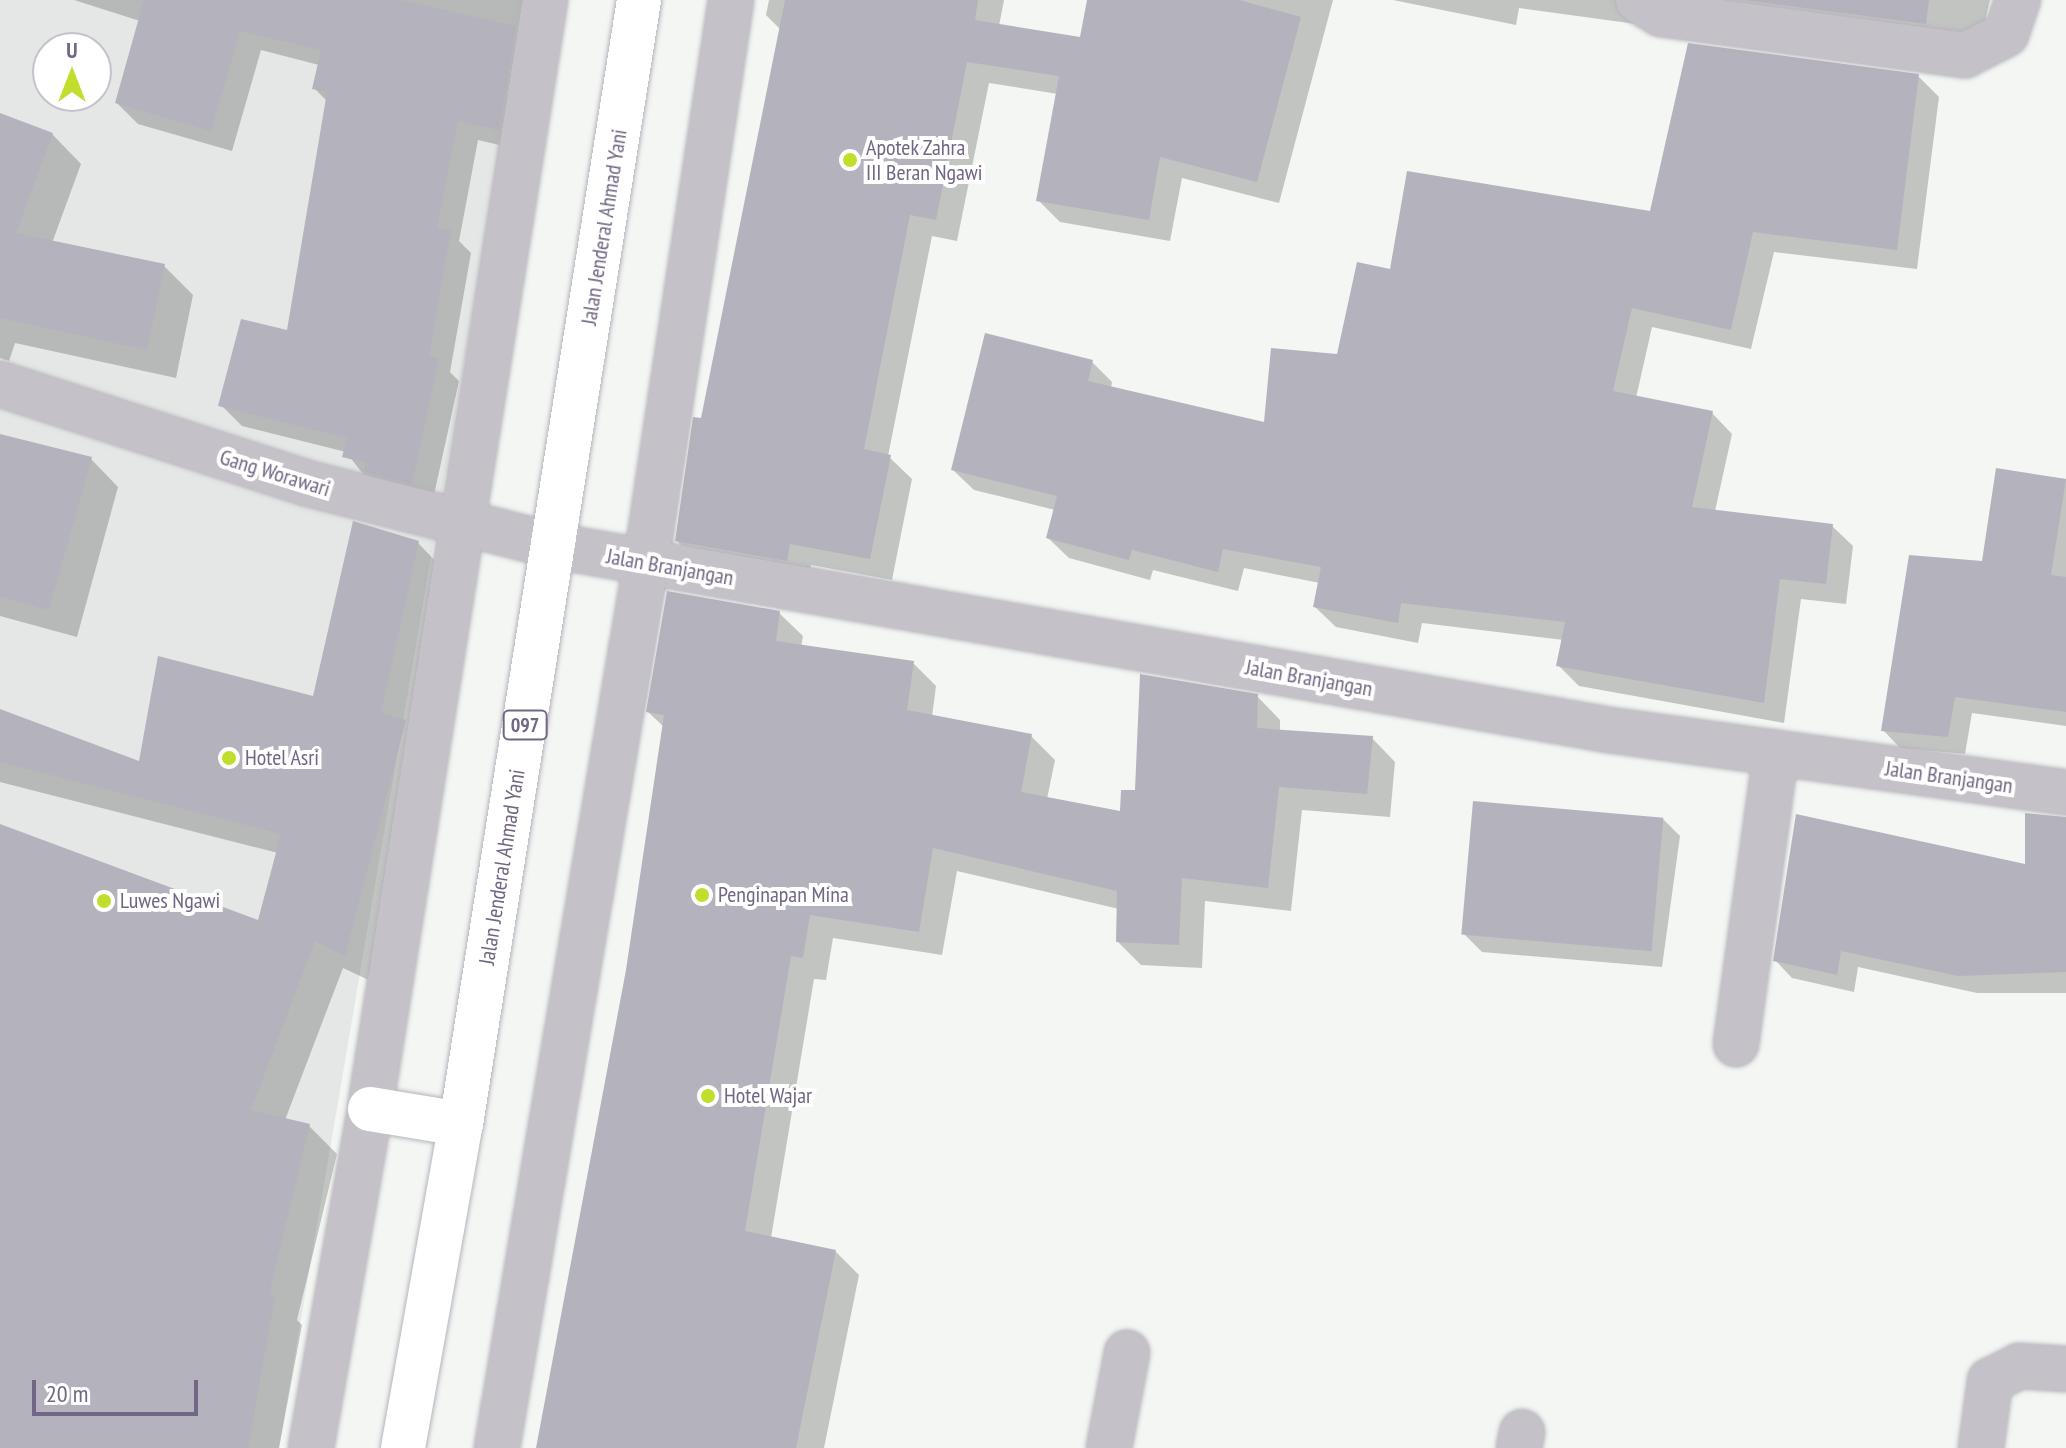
<!DOCTYPE html>
<html>
<head>
<meta charset="utf-8">
<style>
  body { margin:0 }
  #map { position:relative; width:2066px; height:1448px; overflow:hidden; background:#f3f6f3; font-family:"PT Sans Narrow",sans-serif }
  div>[style] { position:absolute }
  .built>* { inset:0; background:#e5e7e6 }
  .shadow>* { inset:0; background:#0003 }
  .building>* { inset:0; background:#b4b2bc; transform-origin:0 0 }
  .roads { filter:drop-shadow(0 0 2px #b7b4bc) drop-shadow(0 0 2px #b7b4bc) }
  .minor>* { height:44px; margin:-22px; padding:0 22px; transform-origin:22px; border-radius:22px; background:#c4c1c8 }
  .tertiary>* { height:44px; margin:-22px; padding:0 22px; transform-origin:22px; border-radius:22px; background:#c4c1c8 }
  .primary>* { height:44px; margin:-22px; padding:0 22px; transform-origin:22px; border-radius:22px; background:#fff }
  .dots>* { width:22px; height:22px; translate:-50% -50%; box-sizing:border-box; border:4px solid #fff; border-radius:50% }
  span { translate:-50% -50%; white-space:nowrap; text-align:center; line-height:1.15; -webkit-text-stroke:8px #fff; paint-order:stroke }
  .shield-label span { padding:2px 6px; background:#fff; border:2px solid; border-radius:6px; -webkit-text-stroke-width:0 }
  .shield-label { font-size:20px; color:#716683; font-weight:700 }
  .poi-label { font-size:22px; color:#716683 }
  .left { translate:0 -50%; text-align:left }
  .street-label { font-size:22px; color:#716683 }
  .north { position:absolute; left:32px; top:32px; width:80px; height:80px; box-sizing:border-box; background:#fff; border:2px solid #c6c2cd; border-radius:50%; rotate:0deg; font-size:22px; font-weight:700; line-height:32px; text-align:center; color:#716683 }
  .north::after { content:''; display:block; margin:auto; width:28px; height:36px; background:#c2dd2c; clip-path:polygon(50% 0,100% 100%,50% 72%,0 100%) }
  .scale { position:absolute; left:32px; top:1380px; width:166px; height:36px; box-sizing:border-box; border:4px solid #716683; border-top:0; padding-left:10px; font-size:24px; line-height:28px; white-space:nowrap; color:#716683; -webkit-text-stroke:6px #fff; paint-order:stroke }
</style>
</head>
<body>
<div id="map">
  <div class="built">
    <div style="clip-path:polygon(evenodd,0 0,526px 0,279px 1448px,0 1448px,0 0,48px 48px,96px 48px,96px 96px,48px 96px,48px 48px)"></div>
  </div>
  <div class="shadow">
    <div style="clip-path:polygon(74px 0,538px 0,520px 150px,478px 140px,459px 241px,471px 253px,450px 372px,459px 381px,432px 504px,366px 478px,346px 452px,242px 426px,221px 405px,289px 332px,327px 101px,314px 88px,319px 65px,261px 50px,232px 151px,138px 124px,117px 103px,140px 21px)"></div>
    <div style="clip-path:polygon(769px 0,1004px 0,999px 26px,1082px 40px,1089px 0,1333px 0,1279px 203px,1182px 178px,1170px 241px,1060px 222px,1038px 200px,1058px 94px,989px 83px,957px 241px,932px 236px,888px 456px,912px 479px,892px 580px,811px 565px,809px 582px,699px 563px,677px 541px,781px 30px,766px 15px)"></div>
    <div style="clip-path:polygon(1393px 0,1655px 0,1639px 8px,1636px 24px,1519px 8px,1516px 25px)"></div>
    <div style="clip-path:polygon(1670px 0,1990px 0,1980px 43px)"></div>
    <div style="clip-path:polygon(1918px 76px,1939px 97px,1917px 269px,1774px 252px,1751px 349px,1652px 327px,1636px 398px,1712px 413px,1732px 434px,1715px 511px,1832px 526px,1853px 546px,1846px 604px,1801px 599px,1784px 723px,1579px 686px,1559px 666px,1564px 640px,1422px 623px,1418px 643px,1336px 627px,1315px 607px,1320px 583px,1244px 568px,1238px 591px,1153px 570px,1150px 580px,1069px 558px,1048px 538px,1055px 510px,974px 490px,953px 470px,1092px 362px,1112px 382px,1111px 388px,1265px 424px,1339px 357px,1392px 272px,1652px 213px)"></div>
    <div style="clip-path:polygon(0 115px,52px 134px,81px 164px,52px 243px,164px 266px,193px 295px,176px 378px,15px 343px,9px 361px,0 358px)"></div>
    <div style="clip-path:polygon(0 436px,91px 459px,118px 487px,77px 637px,0 616px)"></div>
    <div style="clip-path:polygon(1998px 471px,2066px 479px,2066px 726px,1972px 713px,1965px 754px,1900px 748px,1883px 730px,1983px 564px)"></div>
    <div style="clip-path:polygon(418px 543px,445px 571px,373px 982px,343px 968px,285px 1120px,309px 1126px,337px 1154px,297px 1320px,302px 1325px,279px 1448px,0 1448px,0 826px,260px 923px,278px 853px,0 782px,0 711px,141px 764px,315px 698px)"></div>
    <div style="clip-path:polygon(779px 613px,803px 636px,801px 647px,913px 663px,936px 686px,932px 717px,1031px 736px,1055px 760px,1047px 799px,1122px 814px,1137px 792px,1257px 696px,1280px 720px,1280px 732px,1372px 738px,1395px 762px,1390px 817px,1302px 810px,1291px 911px,1205px 901px,1202px 968px,1141px 965px,1118px 942px,1119px 909px,957px 871px,942px 955px,833px 938px,826px 980px,814px 979px,771px 1238px,835px 1251px,859px 1275px,824px 1448px,537px 1448px,628px 971px,664px 727px,648px 712px)"></div>
    <div style="clip-path:polygon(1662px 818px,1680px 836px,1662px 967px,1482px 952px,1464px 934px)"></div>
    <div style="clip-path:polygon(2066px 854px,2066px 993px,1977px 993px,1858px 967px,1854px 992px,1792px 978px,1775px 960px)"></div>
  </div>
  <div class="building">
    <div style="clip-path:polygon(144px 0,400px 0,516px 26px,499px 130px,458px 121px,437px 228px,451px 230px,429px 356px,439px 358px,412px 484px,364px 472px,366px 463px,342px 457px,347px 438px,218px 406px,241px 319px,287px 330px,327px 92px,312px 89px,321px 50px,240px 31px,211px 131px,115px 103px)"></div>
    <div style="clip-path:polygon(785px 0,978px 0,975px 20px,1080px 37px,1087px 0,1239px 0,1301px 17px,1257px 182px,1160px 157px,1149px 220px,1036px 201px,1059px 76px,967px 62px,936px 220px,910px 215px,864px 449px,891px 455px,870px 559px,790px 544px,787px 561px,675px 541px,693px 417px,701px 418px)"></div>
    <div style="clip-path:polygon(1744px 0,1929px 0,1926px 24px)"></div>
    <div style="clip-path:polygon(1688px 43px,1919px 74px,1897px 250px,1753px 232px,1731px 330px,1632px 308px,1613px 391px,1713px 411px,1692px 507px,1833px 524px,1826px 584px,1780px 579px,1764px 703px,1556px 666px,1565px 622px,1401px 603px,1398px 623px,1313px 607px,1321px 567px,1223px 549px,1218px 572px,1132px 550px,1129px 560px,1046px 538px,1057px 496px,951px 470px,985px 333px,1093px 360px,1088px 381px,1264px 422px,1271px 348px,1337px 354px,1357px 262px,1390px 269px,1407px 171px,1650px 211px)"></div>
    <div style="clip-path:polygon(0 113px,53px 133px,16px 233px,165px 264px,147px 350px,0 318px)"></div>
    <div style="clip-path:polygon(0 434px,92px 457px,49px 610px,0 597px)"></div>
    <div style="clip-path:polygon(1996px 468px,2066px 479px,2051px 575px,2066px 577px,2066px 712px,1955px 697px,1948px 737px,1881px 731px,1909px 555px,1982px 561px)"></div>
    <div style="clip-path:polygon(353px 521px,419px 541px,381px 713px,406px 720px,345px 956px,315px 941px,251px 1110px,310px 1124px,269px 1294px,275px 1296px,248px 1448px,0 1448px,0 824px,258px 920px,281px 834px,0 762px,0 709px,139px 761px,158px 656px,313px 696px)"></div>
    <div style="clip-path:polygon(667px 591px,780px 611px,776px 641px,914px 661px,907px 710px,1032px 734px,1021px 792px,1120px 811px,1121px 790px,1135px 790px,1140px 674px,1258px 694px,1257px 728px,1373px 736px,1367px 794px,1279px 787px,1268px 888px,1182px 878px,1179px 945px,1116px 942px,1117px 891px,933px 848px,919px 932px,810px 915px,803px 958px,791px 956px,745px 1231px,836px 1250px,796px 1448px,536px 1448px,626px 970px,664px 715px,646px 712px)"></div>
    <div style="left:1473px;top:801px;width:191px;height:134px;rotate:5deg"></div>
    <div style="clip-path:polygon(2025px 813px,2066px 817px,2066px 972px,1958px 976px,1841px 951px,1837px 975px,1773px 961px,1796px 814px,2025px 864px)"></div>
  </div>
  <div class="roads">
    <div class="minor">
      <div style="left:1638px;top:0;width:27px;rotate:31deg"></div>
      <div style="left:1661px;top:14px;width:307px;rotate:7.7deg"></div>
      <div style="left:1965px;top:55px;width:46px;rotate:-27.1deg"></div>
      <div style="left:2006px;top:34px;width:36px;rotate:-71deg"></div>
      <div style="left:0;top:384px;width:322px;rotate:17.9deg"></div>
      <div style="left:306px;top:483px;width:257px;rotate:14.2deg"></div>
      <div style="left:1736px;top:1044px;width:294px;rotate:-82.2deg"></div>
      <div style="left:1109px;top:1448px;width:97px;rotate:-79.3deg"></div>
      <div style="left:1519px;top:1448px;width:16px;rotate:-79deg"></div>
      <div style="left:1981px;top:1448px;width:68px;rotate:-82.3deg"></div>
      <div style="left:1990px;top:1381px;width:33px;rotate:-27deg"></div>
      <div style="left:2019px;top:1366px;width:47px;rotate:3.7deg"></div>
    </div>
    <div class="tertiary">
      <div style="left:555px;top:546px;width:1070px;rotate:9.9deg"></div>
      <div style="left:1609px;top:730px;width:461px;rotate:7.8deg"></div>
      <div style="left:311px;top:1448px;width:344px;rotate:-80.1deg"></div>
      <div style="left:370px;top:1109px;width:1123px;rotate:-81.03deg"></div>
      <div style="left:497px;top:1448px;width:897px;rotate:-80.44deg"></div>
      <div style="left:646px;top:563px;width:569px;rotate:-81.41deg"></div>
    </div>
    <div class="primary">
      <div style="left:370px;top:1109px;width:92px;rotate:9.4deg"></div>
      <div style="left:403px;top:1448px;width:329px;rotate:-79.9deg"></div>
      <div style="left:461px;top:1124px;width:1138px;rotate:-81deg"></div>
    </div>
  </div>
  <div class="dots">
    <div style="left:850px;top:160px;background:#c2dd2c"></div>
    <div style="left:229px;top:758px;background:#c2dd2c"></div>
    <div style="left:702px;top:895px;background:#c2dd2c"></div>
    <div style="left:104px;top:901px;background:#c2dd2c"></div>
    <div style="left:708px;top:1096px;background:#c2dd2c"></div>
  </div>
  <div class="shield-label">
    <span style="left:525px;top:725px">097</span>
  </div>
  <div class="poi-label">
    <span class="left" style="left:866px;top:160px">Apotek Zahra<br>III Beran Ngawi</span>
    <span class="left" style="left:245px;top:758px">Hotel Asri</span>
    <span class="left" style="left:718px;top:895px">Penginapan Mina</span>
    <span class="left" style="left:120px;top:901px">Luwes Ngawi</span>
    <span class="left" style="left:724px;top:1096px">Hotel Wajar</span>
  </div>
  <div class="street-label">
    <span style="left:604px;top:227px;rotate:-81deg">Jalan Jenderal Ahmad Yani</span>
    <span style="left:275px;top:473px;rotate:17deg">Gang Worawari</span>
    <span style="left:670px;top:567px;rotate:10deg">Jalan Branjangan</span>
    <span style="left:1309px;top:678px;rotate:10deg">Jalan Branjangan</span>
    <span style="left:1949px;top:777px;rotate:8deg">Jalan Branjangan</span>
    <span style="left:502px;top:867px;rotate:-81deg">Jalan Jenderal Ahmad Yani</span>
  </div>
  <div class="north">U</div>
  <div class="scale">20 m</div>
</div>
</body>
</html>
